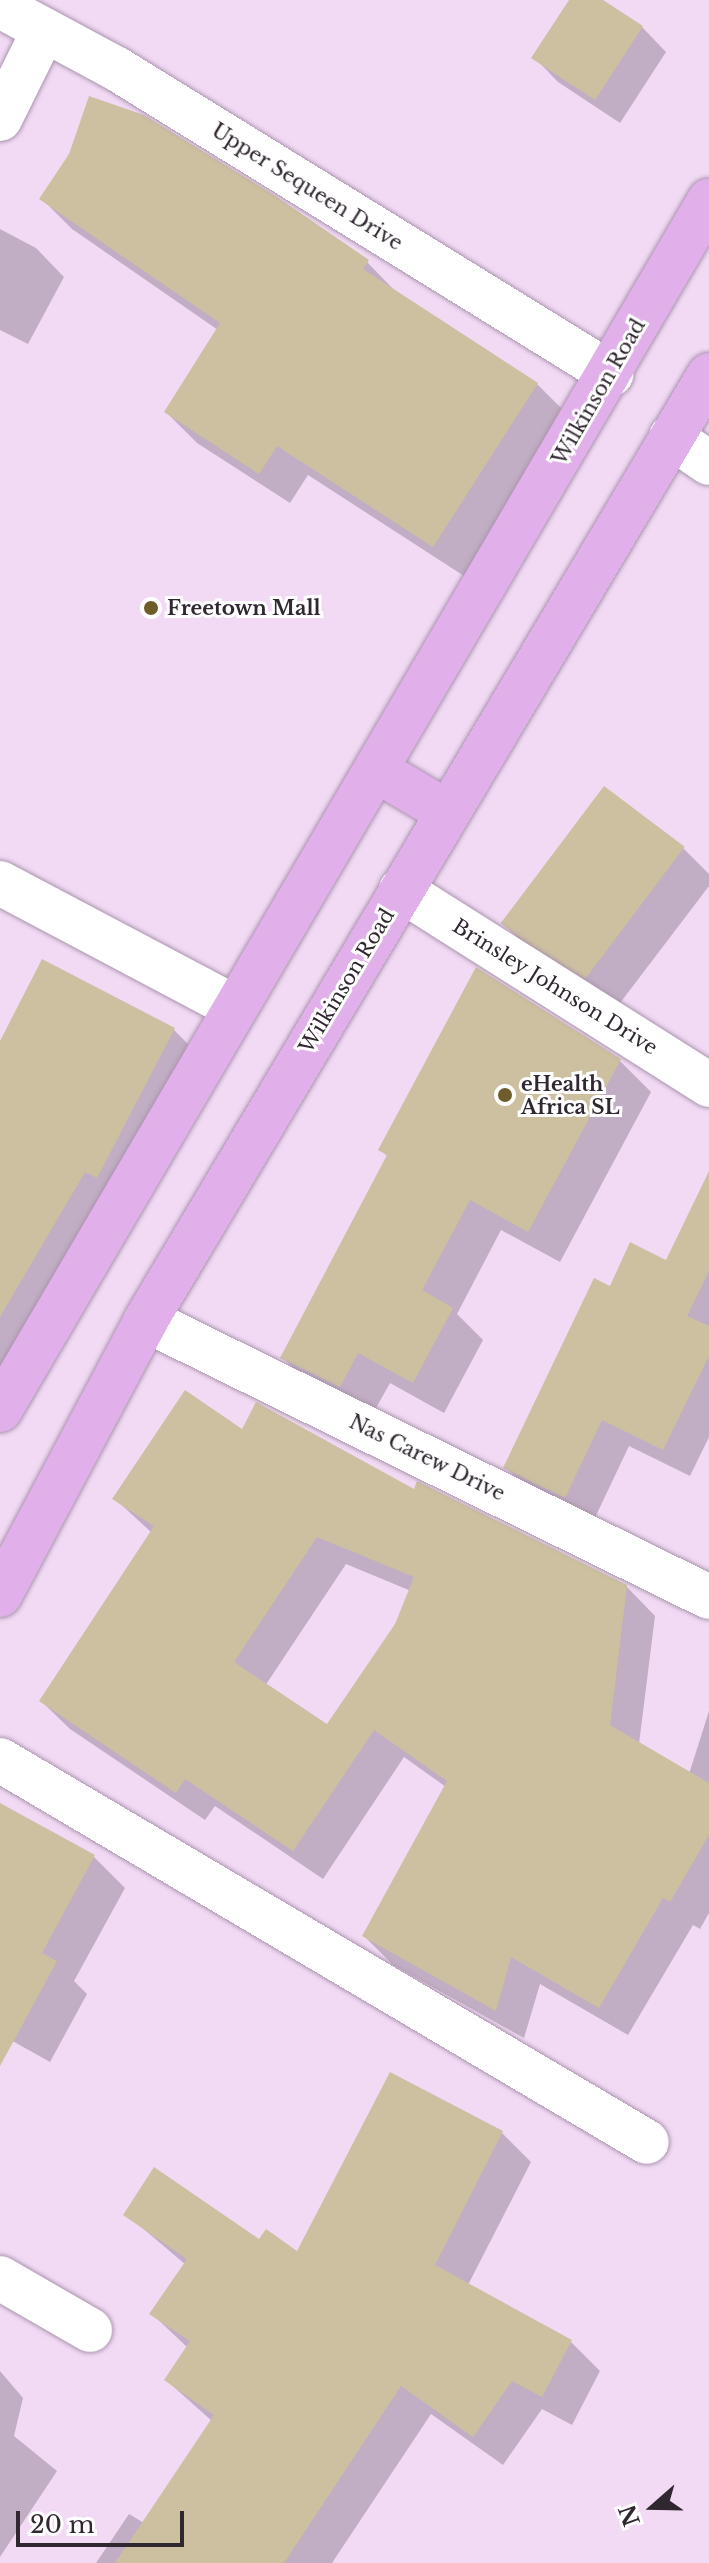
<!DOCTYPE html>
<html>
<head>
<meta charset="utf-8">
<style>
  body { margin:0 }
  #map { position:relative; width:709px; height:2563px; overflow:hidden; background:#f2daf5; font-family:"Libre Baskerville",serif }
  div>[style] { position:absolute }
  .shadow>* { inset:0; background:#0003 }
  .building>* { inset:0; background:#ccc0a1; transform-origin:0 0 }
  .roads { filter:drop-shadow(0 0 2px #aa94ad) drop-shadow(0 0 2px #aa94ad) }
  .street>* { height:44px; margin:-22px; padding:0 22px; transform-origin:22px; border-radius:22px; background:#fff }
  .primary>* { height:44px; margin:-22px; padding:0 22px; transform-origin:22px; border-radius:22px; background:#e1afe9 }
  .dots>* { width:22px; height:22px; translate:-50% -50%; box-sizing:border-box; border:4px solid #fff; border-radius:50% }
  span { translate:-50% -50%; white-space:nowrap; text-align:center; line-height:1.15; -webkit-text-stroke:6px #fff; paint-order:stroke }
  .street-label { font-size:20px; color:#302731 }
  .poi-label { font-size:20px; color:#302731; font-weight:700 }
  .left { translate:0 -50%; text-align:left }
  .north { position:absolute; left:613px; top:2467px; width:80px; height:80px; -webkit-text-stroke:6px #fff; paint-order:stroke; rotate:250deg; font-size:22px; font-weight:700; line-height:32px; text-align:center; color:#302731 }
  .north::after { content:''; display:block; margin:auto; width:28px; height:36px; background:#302731; clip-path:polygon(50% 0,100% 100%,50% 72%,0 100%) }
  .scale { position:absolute; left:16px; top:2511px; width:168px; height:36px; box-sizing:border-box; border:4px solid #302731; border-top:0; padding-left:10px; font-size:24px; line-height:28px; white-space:nowrap; color:#302731; -webkit-text-stroke:6px #fff; paint-order:stroke }
</style>
</head>
<body>
<div id="map">
  <div class="shadow">
    <div style="clip-path:polygon(571px 0,599px 0,642px 27px,666px 52px,620px 123px,558px 82px,534px 57px)"></div>
    <div style="clip-path:polygon(41px 198px,367px 262px,397px 293px,537px 384px,568px 415px,464px 576px,308px 475px,290px 503px,197px 443px,166px 412px,218px 330px,72px 229px)"></div>
    <div style="clip-path:polygon(0 229px,36px 248px,64px 277px,28px 344px,0 330px)"></div>
    <div style="clip-path:polygon(683px 848px,709px 874px,709px 886px,617px 1007px,534px 954px,503px 923px)"></div>
    <div style="clip-path:polygon(174px 1030px,204px 1060px,0 1429px,0 1045px)"></div>
    <div style="clip-path:polygon(619px 1060px,651px 1092px,560px 1262px,501px 1230px,457px 1314px,483px 1340px,444px 1413px,390px 1383px,371px 1417px,314px 1389px,283px 1358px,388px 1157px,381px 1150px)"></div>
    <div style="clip-path:polygon(709px 1250px,709px 1437px,690px 1476px,629px 1446px,592px 1524px,533px 1494px,506px 1468px,667px 1262px)"></div>
    <div style="clip-path:polygon(evenodd,243px 1431px,415px 1492px,626px 1586px,655px 1616px,639px 1744px,689px 1774px,709px 1711px,709px 1913px,700px 1929px,693px 1925px,628px 2035px,540px 1984px,524px 2038px,393px 1965px,364px 1936px,446px 1787px,404px 1757px,323px 1879px,215px 1806px,205px 1820px,70px 1729px,41px 1701px,152px 1533px,114px 1498px,243px 1431px,346px 1564px,411px 1591px,397px 1625px,327px 1727px,265px 1686px,346px 1564px)"></div>
    <div style="clip-path:polygon(0 1833px,94px 1857px,125px 1888px,74px 1981px,87px 1994px,50px 2062px,0 2034px)"></div>
    <div style="clip-path:polygon(502px 2133px,531px 2162px,468px 2285px,571px 2342px,600px 2371px,572px 2425px,542px 2409px,503px 2465px,431px 2414px,332px 2563px,96px 2563px,129px 2514px,144px 2523px,212px 2421px,166px 2380px,188px 2348px,152px 2314px,186px 2265px,126px 2214px,298px 2254px)"></div>
    <div style="clip-path:polygon(0 2371px,23px 2398px,14px 2436px,57px 2471px,0 2557px)"></div>
  </div>
  <div class="building">
    <div style="clip-path:polygon(569px 0,603px 0,643px 26px,595px 100px,531px 58px)"></div>
    <div style="clip-path:polygon(89px 96px,144px 115px,274px 195px,369px 260px,363px 269px,538px 383px,433px 547px,277px 446px,259px 474px,164px 412px,220px 323px,39px 199px,69px 154px)"></div>
    <div style="left:604px;top:786px;width:101px;height:172px;rotate:37deg"></div>
    <div style="clip-path:polygon(42px 959px,175px 1028px,97px 1178px,85px 1172px,0 1317px,0 1041px)"></div>
    <div style="clip-path:polygon(476px 967px,621px 1059px,528px 1232px,470px 1200px,422px 1290px,453px 1308px,413px 1383px,358px 1353px,340px 1387px,280px 1358px,387px 1155px,378px 1150px)"></div>
    <div style="clip-path:polygon(709px 1171px,709px 1271px,687px 1316px,709px 1326px,709px 1356px,663px 1450px,602px 1420px,565px 1498px,503px 1468px,594px 1278px,610px 1286px,630px 1242px,666px 1260px)"></div>
    <div style="clip-path:polygon(evenodd,185px 1390px,242px 1429px,256px 1402px,414px 1489px,417px 1481px,627px 1585px,610px 1725px,709px 1783px,709px 1835px,670px 1902px,663px 1898px,599px 2008px,511px 1957px,496px 2011px,362px 1936px,447px 1781px,374px 1730px,293px 1851px,185px 1779px,176px 1793px,39px 1701px,154px 1526px,112px 1499px,185px 1390px,317px 1537px,414px 1577px,395px 1624px,327px 1724px,234px 1662px,317px 1537px)"></div>
    <div style="clip-path:polygon(0 1803px,95px 1855px,42px 1953px,57px 1961px,0 2066px)"></div>
    <div style="clip-path:polygon(390px 2072px,503px 2131px,435px 2265px,572px 2340px,542px 2397px,512px 2381px,473px 2437px,401px 2386px,284px 2563px,115px 2563px,214px 2415px,164px 2380px,190px 2341px,149px 2314px,187px 2259px,123px 2215px,154px 2167px,259px 2239px,266px 2229px,297px 2251px)"></div>
  </div>
  <div class="roads">
    <div class="street">
      <div style="left:0;top:6px;width:133px;rotate:28.3deg"></div>
      <div style="left:117px;top:69px;width:581px;rotate:31.69deg"></div>
      <div style="left:0;top:119px;width:99px;rotate:-63.7deg"></div>
      <div style="left:671px;top:437px;width:46px;rotate:34.4deg"></div>
      <div style="left:0;top:883px;width:265px;rotate:27.9deg"></div>
      <div style="left:401px;top:890px;width:365px;rotate:32.3deg"></div>
      <div style="left:146px;top:1320px;width:627px;rotate:26.2deg"></div>
      <div style="left:0;top:1760px;width:751px;rotate:30.56deg"></div>
      <div style="left:0;top:2278px;width:104px;rotate:30deg"></div>
    </div>
    <div class="primary">
      <div style="left:376px;top:770px;width:82px;rotate:30.6deg"></div>
      <div style="left:0;top:1410px;width:1402px;rotate:-59.61deg"></div>
      <div style="left:0;top:1595px;width:311px;rotate:-62deg"></div>
      <div style="left:146px;top:1320px;width:1100px;rotate:-59.21deg"></div>
    </div>
  </div>
  <div class="dots">
    <div style="left:151px;top:608px;background:#6e5c2a"></div>
    <div style="left:505px;top:1095px;background:#6e5c2a"></div>
  </div>
  <div class="street-label">
    <span style="left:307px;top:187px;rotate:32deg">Upper Sequeen Drive</span>
    <span style="left:599px;top:392px;rotate:-60deg">Wilkinson Road</span>
    <span style="left:347px;top:981px;rotate:-59deg">Wilkinson Road</span>
    <span style="left:555px;top:987px;rotate:32deg">Brinsley Johnson Drive</span>
    <span style="left:427px;top:1458px;rotate:26deg">Nas Carew Drive</span>
  </div>
  <div class="poi-label">
    <span class="left" style="left:167px;top:608px">Freetown Mall</span>
    <span class="left" style="left:521px;top:1096px">eHealth<br>Africa SL</span>
  </div>
  <div class="north">N</div>
  <div class="scale">20 m</div>
</div>
</body>
</html>
